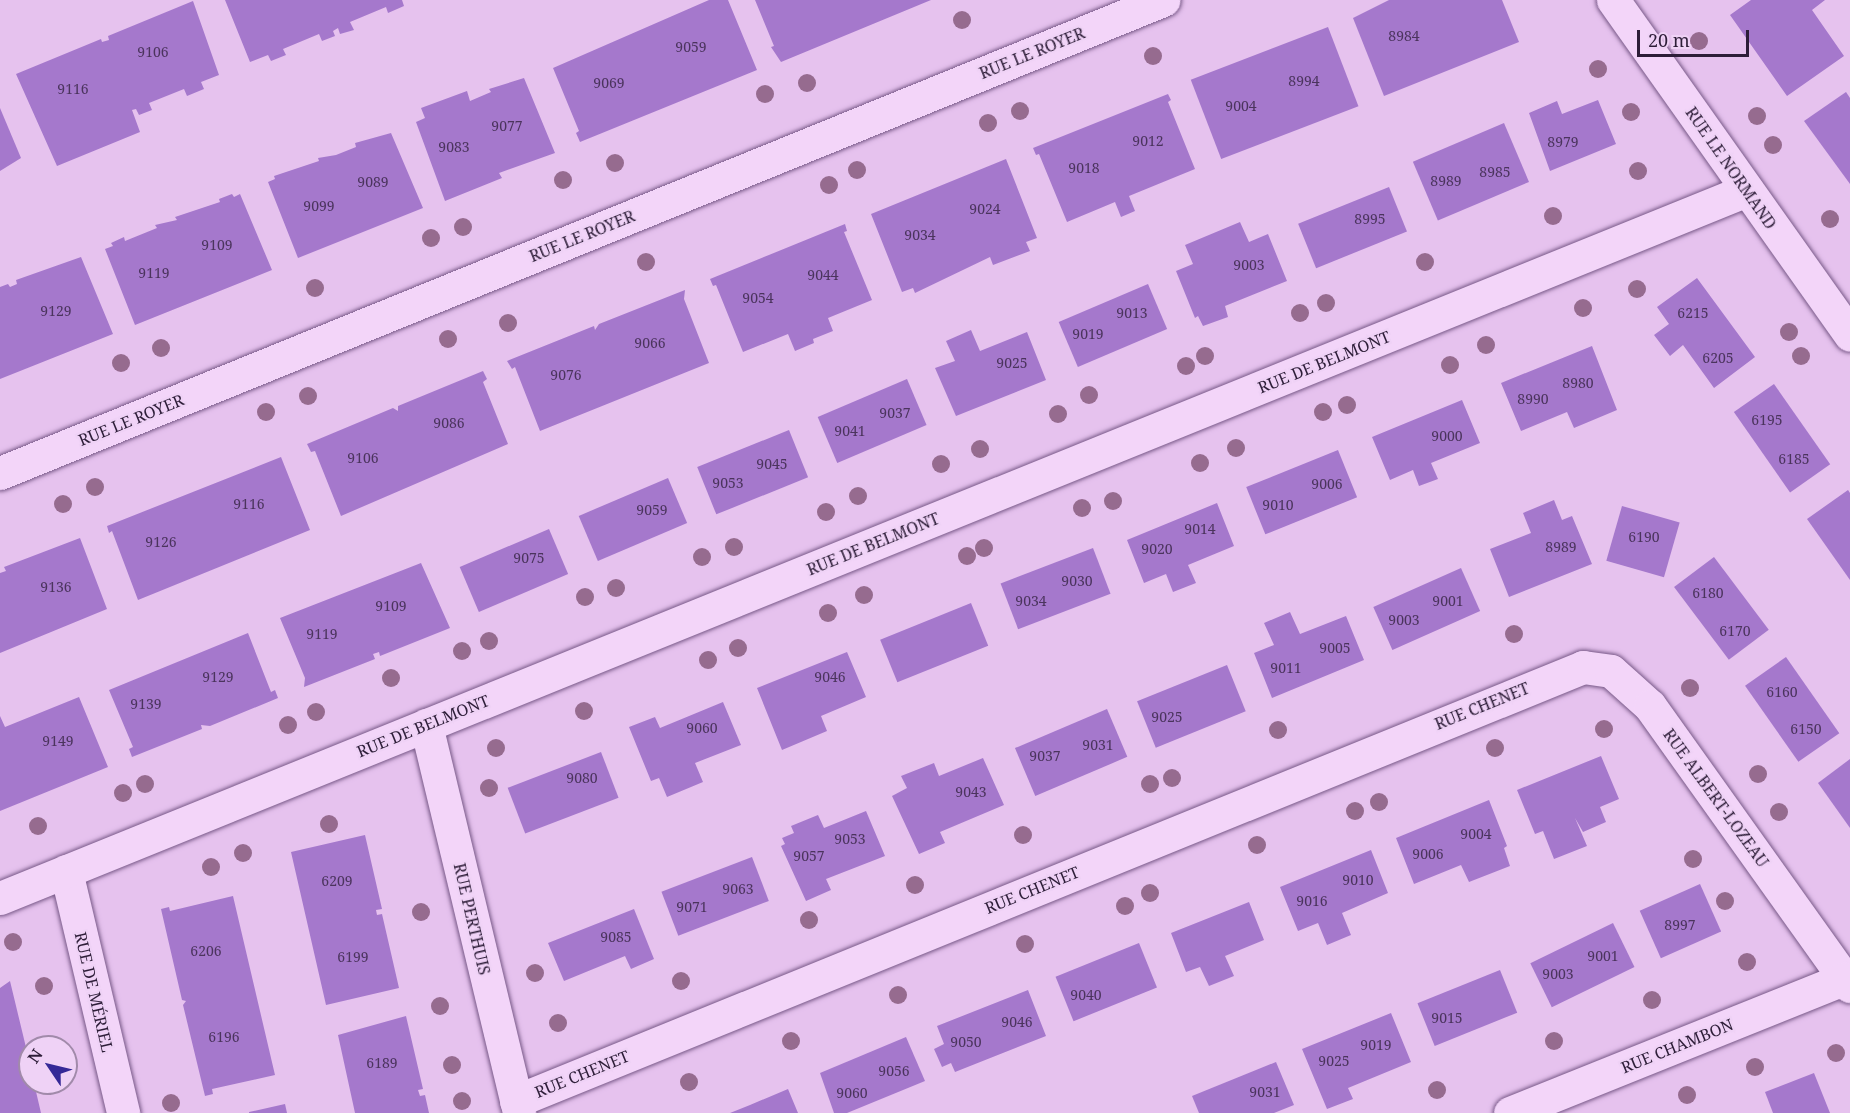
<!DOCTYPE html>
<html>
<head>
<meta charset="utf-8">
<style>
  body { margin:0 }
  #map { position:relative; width:1850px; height:1113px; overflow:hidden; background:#e6c2ee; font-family:"Noto Serif",serif }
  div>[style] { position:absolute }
  .building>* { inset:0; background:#a578cc; transform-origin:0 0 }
  .roads { filter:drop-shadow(0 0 2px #785988) drop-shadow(0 0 2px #785988) }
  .minor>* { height:33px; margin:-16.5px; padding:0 16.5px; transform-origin:16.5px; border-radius:16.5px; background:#f3d5f9 }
  .trees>* { width:18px; height:18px; margin:-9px; border-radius:50%; background:#966b8f }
  span { translate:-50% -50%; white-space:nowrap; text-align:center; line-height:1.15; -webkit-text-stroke:4.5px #efd2f6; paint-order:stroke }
  .number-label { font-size:14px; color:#4b345d }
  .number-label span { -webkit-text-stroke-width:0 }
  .street-label { font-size:16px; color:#2d1d38 }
  .north { position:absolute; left:18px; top:1035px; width:60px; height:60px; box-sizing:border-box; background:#efd2f6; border:2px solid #a18aaa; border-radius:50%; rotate:305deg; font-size:16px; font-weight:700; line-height:24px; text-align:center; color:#2d1d38 }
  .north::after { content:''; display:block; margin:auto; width:21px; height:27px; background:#352997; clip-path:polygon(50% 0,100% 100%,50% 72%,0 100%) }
  .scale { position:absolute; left:1637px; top:30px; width:112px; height:27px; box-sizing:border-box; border:3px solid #2d1d38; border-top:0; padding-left:8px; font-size:18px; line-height:21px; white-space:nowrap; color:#2d1d38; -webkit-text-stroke:4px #efd2f6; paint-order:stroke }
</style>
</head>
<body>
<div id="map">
  <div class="building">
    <div style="clip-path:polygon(225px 0,402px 0,404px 6px,388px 13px,386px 7px,350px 22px,354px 30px,340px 34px,338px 28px,333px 31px,335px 36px,322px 41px,319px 34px,283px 49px,286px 55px,271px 61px,268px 55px,250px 62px)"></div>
    <div style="clip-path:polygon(709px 0,728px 0,757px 70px,580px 142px,576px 133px,579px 131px,553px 68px)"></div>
    <div style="clip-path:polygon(755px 0,931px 0,781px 62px,771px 47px,774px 46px)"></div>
    <div style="clip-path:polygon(1389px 0,1502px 0,1519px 42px,1384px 96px,1353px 18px)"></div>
    <div style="clip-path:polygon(1751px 0,1825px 0,1812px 10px,1844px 56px,1787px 96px,1730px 15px)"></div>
    <div style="clip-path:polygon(193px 1px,219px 75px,201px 82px,204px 89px,187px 96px,184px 89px,149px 103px,152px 110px,139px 115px,136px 109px,132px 110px,140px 132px,57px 166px,16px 74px,101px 39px,102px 42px,109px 40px,108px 36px)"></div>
    <div style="left:1328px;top:27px;width:85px;height:147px;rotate:69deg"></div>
    <div style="clip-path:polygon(524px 78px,555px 153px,499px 173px,502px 178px,445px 201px,416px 122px,425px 118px,421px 108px,467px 91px,470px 101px,491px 92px,489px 89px)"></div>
    <div style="clip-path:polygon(1846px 92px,1850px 98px,1850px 184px,1804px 121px)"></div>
    <div style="clip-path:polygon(1168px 94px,1171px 100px,1168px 102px,1195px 169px,1129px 196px,1135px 211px,1121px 217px,1115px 202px,1067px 222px,1039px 154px,1036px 155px,1033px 148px)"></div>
    <div style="clip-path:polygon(1598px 100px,1616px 144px,1550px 171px,1529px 113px,1557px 101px,1562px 114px)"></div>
    <div style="clip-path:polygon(0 108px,21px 158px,0 171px)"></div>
    <div style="left:1504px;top:123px;width:64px;height:99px;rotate:67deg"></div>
    <div style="clip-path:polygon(391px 133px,423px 208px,298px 258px,268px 182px,275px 179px,274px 176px,319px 161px,318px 158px,336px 155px,356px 147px,355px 143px)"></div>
    <div style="clip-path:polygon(1006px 159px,1037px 238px,1026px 242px,1030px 251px,993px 265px,990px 257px,915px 293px,913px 288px,902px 292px,871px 214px)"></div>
    <div style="left:1389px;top:187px;width:48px;height:98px;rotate:68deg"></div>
    <div style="clip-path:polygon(232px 194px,234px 197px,240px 194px,272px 270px,135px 325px,105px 249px,113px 246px,111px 243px,124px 237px,125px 241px,157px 228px,155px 225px,177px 220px,175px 217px,220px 202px,219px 199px)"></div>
    <div style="clip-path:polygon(1240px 222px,1249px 242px,1268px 234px,1287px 281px,1225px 306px,1228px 317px,1203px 326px,1198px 316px,1195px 318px,1176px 271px,1193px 264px,1185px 245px)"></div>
    <div style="clip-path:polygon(845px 224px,847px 231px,844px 232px,872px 300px,828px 318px,833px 331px,813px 339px,814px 343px,795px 351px,788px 334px,743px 352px,716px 285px,713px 286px,710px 279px)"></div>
    <div style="clip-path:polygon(81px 257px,113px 334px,0 379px,0 287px,8px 284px,10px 287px,17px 284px,16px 280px)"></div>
    <div style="clip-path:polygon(1697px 278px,1755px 357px,1714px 388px,1683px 345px,1670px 356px,1654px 335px,1669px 324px,1657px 307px)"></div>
    <div style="left:1148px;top:284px;width:49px;height:97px;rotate:67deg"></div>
    <div style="clip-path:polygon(685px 290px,684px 299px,709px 363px,540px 431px,515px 367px,512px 369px,507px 361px,594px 326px,595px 330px,599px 324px)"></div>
    <div style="clip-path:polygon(971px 330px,980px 351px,1027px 332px,1046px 380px,956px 416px,935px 368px,955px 361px,946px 341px)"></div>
    <div style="clip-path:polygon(1592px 346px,1617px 410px,1574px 428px,1567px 412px,1521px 431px,1501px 383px)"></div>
    <div style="clip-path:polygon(483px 371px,487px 379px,483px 382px,508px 444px,341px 516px,315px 451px,311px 452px,307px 444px,393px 408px,398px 411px,398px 406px)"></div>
    <div style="left:907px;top:379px;width:50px;height:97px;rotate:67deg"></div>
    <div style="left:1774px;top:384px;width:98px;height:49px;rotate:55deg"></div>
    <div style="clip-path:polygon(1462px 400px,1480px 443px,1431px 463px,1438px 479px,1419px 486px,1413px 470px,1390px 480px,1372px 437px)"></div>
    <div style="left:789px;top:430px;width:51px;height:99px;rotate:68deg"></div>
    <div style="left:1338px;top:450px;width:51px;height:99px;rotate:68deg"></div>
    <div style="clip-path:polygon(281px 457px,310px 530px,138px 600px,112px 531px,109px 533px,107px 526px)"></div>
    <div style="left:668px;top:478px;width:49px;height:97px;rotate:67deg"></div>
    <div style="clip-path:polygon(1848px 490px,1850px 493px,1850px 580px,1807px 519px)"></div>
    <div style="clip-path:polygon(1554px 500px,1562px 520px,1572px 516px,1592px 564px,1509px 597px,1490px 549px,1531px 533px,1523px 513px)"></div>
    <div style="clip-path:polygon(1217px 503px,1234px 546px,1188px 565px,1196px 583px,1173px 592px,1166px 574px,1144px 583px,1127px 540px)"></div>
    <div style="left:1622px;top:506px;width:60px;height:57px;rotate:16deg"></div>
    <div style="left:549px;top:529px;width:49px;height:97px;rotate:67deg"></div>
    <div style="clip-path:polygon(80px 538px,107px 609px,0 653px,0 573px,6px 571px,4px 567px)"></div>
    <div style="left:1093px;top:548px;width:49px;height:99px;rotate:69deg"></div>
    <div style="left:1714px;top:557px;width:91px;height:50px;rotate:53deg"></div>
    <div style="clip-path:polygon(421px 563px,450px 628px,380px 656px,379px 652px,373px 654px,375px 659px,304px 687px,305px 678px,280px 618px)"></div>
    <div style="left:1461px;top:568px;width:47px;height:96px;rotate:66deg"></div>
    <div style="left:971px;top:603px;width:46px;height:98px;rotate:68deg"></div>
    <div style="clip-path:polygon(1290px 612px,1300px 634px,1346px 616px,1364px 660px,1272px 698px,1254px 653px,1274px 645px,1264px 623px)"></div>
    <div style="clip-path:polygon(248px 633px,271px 692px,275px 690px,278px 698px,210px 726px,201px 725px,202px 729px,132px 757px,129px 749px,133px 747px,109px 690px)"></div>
    <div style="clip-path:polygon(847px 652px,866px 697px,821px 716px,827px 731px,782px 750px,757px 688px)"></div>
    <div style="left:1786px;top:657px;width:93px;height:50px;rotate:55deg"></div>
    <div style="left:1227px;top:665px;width:50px;height:97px;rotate:68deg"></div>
    <div style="clip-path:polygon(79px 697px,108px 767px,0 811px,0 716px,5px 727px)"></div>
    <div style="clip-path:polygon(723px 702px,741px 745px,695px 763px,703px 782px,667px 797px,659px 778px,651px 781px,629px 727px,655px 717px,660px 728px)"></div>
    <div style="left:1107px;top:709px;width:52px;height:100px;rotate:67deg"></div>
    <div style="left:601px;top:752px;width:49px;height:100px;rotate:69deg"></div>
    <div style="clip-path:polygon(1601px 756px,1619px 799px,1600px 807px,1606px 822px,1583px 832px,1575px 818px,1587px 846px,1554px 859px,1543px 831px,1535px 834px,1517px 790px)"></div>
    <div style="clip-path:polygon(983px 758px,1004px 805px,940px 832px,945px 843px,919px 854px,892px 796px,907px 788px,901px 776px,934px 763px,939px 776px)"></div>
    <div style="clip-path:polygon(1850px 759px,1850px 828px,1818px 783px)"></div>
    <div style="clip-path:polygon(1489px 800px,1507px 846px,1504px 848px,1510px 866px,1469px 882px,1461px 865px,1414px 884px,1396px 838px)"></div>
    <div style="clip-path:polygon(866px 811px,885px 856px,826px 879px,831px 890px,806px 901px,781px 846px,785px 844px,782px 838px,794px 833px,791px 826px,818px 815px,824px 828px)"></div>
    <div style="clip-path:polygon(365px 835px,382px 909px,376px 910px,377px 915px,382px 914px,399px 988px,326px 1005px,291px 852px)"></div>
    <div style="clip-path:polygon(1371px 850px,1388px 893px,1342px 913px,1351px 935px,1327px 945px,1318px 923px,1298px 931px,1280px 887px)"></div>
    <div style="left:752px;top:857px;width:47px;height:97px;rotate:69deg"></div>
    <div style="left:1700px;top:884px;width:52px;height:66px;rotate:66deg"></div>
    <div style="clip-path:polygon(233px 896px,275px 1075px,212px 1089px,213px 1094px,205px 1096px,183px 1005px,186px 1001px,182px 1000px,161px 909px,169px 907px,170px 911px)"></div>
    <div style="clip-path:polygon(1249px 902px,1264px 940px,1225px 956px,1234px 976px,1209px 986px,1200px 967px,1186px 972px,1171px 933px)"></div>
    <div style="clip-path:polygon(634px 909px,654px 959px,631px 969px,625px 956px,564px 981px,548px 943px)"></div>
    <div style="left:1613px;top:923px;width:49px;height:92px;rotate:64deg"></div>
    <div style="left:1139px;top:943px;width:48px;height:90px;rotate:68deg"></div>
    <div style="left:1500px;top:970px;width:46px;height:89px;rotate:68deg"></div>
    <div style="clip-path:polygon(10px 981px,30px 1064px,30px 1070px,26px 1071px,30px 1083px,34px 1083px,41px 1113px,0 1113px,0 988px)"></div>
    <div style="clip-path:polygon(1028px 990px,1046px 1036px,955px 1072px,951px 1063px,942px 1067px,934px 1049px,944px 1044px,937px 1026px)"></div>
    <div style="clip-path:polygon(1391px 1013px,1411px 1062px,1348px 1088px,1353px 1099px,1327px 1109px,1302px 1049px)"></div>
    <div style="clip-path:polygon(406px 1016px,423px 1089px,418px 1090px,420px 1096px,425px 1095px,429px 1113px,355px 1113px,338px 1035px)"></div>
    <div style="clip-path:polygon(906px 1037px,925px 1081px,847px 1113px,834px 1113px,820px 1073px)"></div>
    <div style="clip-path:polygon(1276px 1062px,1294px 1105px,1274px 1113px,1199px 1113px,1192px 1096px)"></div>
    <div style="clip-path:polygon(1814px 1073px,1830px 1113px,1773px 1113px,1765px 1092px)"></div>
    <div style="clip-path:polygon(788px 1089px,798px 1113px,730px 1113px,750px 1105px)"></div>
    <div style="clip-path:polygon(285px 1104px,287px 1113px,249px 1113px,249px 1112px)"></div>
  </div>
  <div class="roads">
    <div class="minor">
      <div style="left:1613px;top:0;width:410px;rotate:54.7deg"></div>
      <div style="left:0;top:473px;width:1256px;rotate:-22.13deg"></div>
      <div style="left:426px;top:725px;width:399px;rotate:76.5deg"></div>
      <div style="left:66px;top:871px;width:249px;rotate:76.7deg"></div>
      <div style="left:0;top:898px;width:1885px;rotate:-22.06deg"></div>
      <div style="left:516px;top:1101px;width:1152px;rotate:-22.13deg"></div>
      <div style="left:1583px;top:667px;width:28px;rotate:8deg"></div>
      <div style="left:1611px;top:671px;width:52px;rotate:41.9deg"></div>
      <div style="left:1650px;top:706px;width:344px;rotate:54.5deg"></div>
      <div style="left:1510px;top:1113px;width:361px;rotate:-21.9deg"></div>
    </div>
  </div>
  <div class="trees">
    <div style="left:962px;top:20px"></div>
    <div style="left:1699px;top:41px"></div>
    <div style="left:1153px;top:56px"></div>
    <div style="left:1598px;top:69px"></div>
    <div style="left:807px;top:83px"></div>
    <div style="left:765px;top:94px"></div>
    <div style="left:1020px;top:111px"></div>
    <div style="left:1631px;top:112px"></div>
    <div style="left:1757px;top:116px"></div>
    <div style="left:988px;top:123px"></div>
    <div style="left:1773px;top:145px"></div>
    <div style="left:615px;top:163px"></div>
    <div style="left:857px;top:170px"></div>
    <div style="left:1638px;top:171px"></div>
    <div style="left:563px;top:180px"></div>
    <div style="left:829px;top:185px"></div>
    <div style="left:1553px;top:216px"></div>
    <div style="left:1830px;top:219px"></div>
    <div style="left:463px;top:227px"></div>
    <div style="left:431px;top:238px"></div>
    <div style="left:646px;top:262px"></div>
    <div style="left:1425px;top:262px"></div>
    <div style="left:315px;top:288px"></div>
    <div style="left:1637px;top:289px"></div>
    <div style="left:1326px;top:303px"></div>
    <div style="left:1583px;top:308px"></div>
    <div style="left:1300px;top:313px"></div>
    <div style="left:508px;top:323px"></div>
    <div style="left:1789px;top:332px"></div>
    <div style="left:448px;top:339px"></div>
    <div style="left:1486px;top:345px"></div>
    <div style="left:161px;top:348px"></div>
    <div style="left:1205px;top:356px"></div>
    <div style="left:1801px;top:356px"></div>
    <div style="left:121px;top:363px"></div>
    <div style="left:1450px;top:365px"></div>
    <div style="left:1186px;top:366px"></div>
    <div style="left:1089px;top:395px"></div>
    <div style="left:308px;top:396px"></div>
    <div style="left:1347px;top:405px"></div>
    <div style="left:266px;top:412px"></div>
    <div style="left:1323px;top:412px"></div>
    <div style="left:1058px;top:414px"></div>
    <div style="left:1236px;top:448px"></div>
    <div style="left:980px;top:449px"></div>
    <div style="left:1200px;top:463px"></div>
    <div style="left:941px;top:464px"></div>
    <div style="left:95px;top:487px"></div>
    <div style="left:858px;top:496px"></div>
    <div style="left:1113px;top:501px"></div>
    <div style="left:63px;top:504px"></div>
    <div style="left:1082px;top:508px"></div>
    <div style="left:826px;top:512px"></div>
    <div style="left:734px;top:547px"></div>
    <div style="left:984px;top:548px"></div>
    <div style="left:967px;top:556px"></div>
    <div style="left:702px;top:557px"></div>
    <div style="left:616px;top:588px"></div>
    <div style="left:864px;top:595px"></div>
    <div style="left:585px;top:597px"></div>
    <div style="left:828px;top:613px"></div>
    <div style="left:1514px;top:634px"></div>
    <div style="left:489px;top:641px"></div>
    <div style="left:738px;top:648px"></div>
    <div style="left:462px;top:651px"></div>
    <div style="left:708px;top:660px"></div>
    <div style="left:391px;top:678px"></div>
    <div style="left:1690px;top:688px"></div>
    <div style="left:584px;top:711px"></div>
    <div style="left:316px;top:712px"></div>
    <div style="left:288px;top:725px"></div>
    <div style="left:1604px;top:729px"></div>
    <div style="left:1278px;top:730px"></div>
    <div style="left:496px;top:748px"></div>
    <div style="left:1495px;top:748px"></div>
    <div style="left:1758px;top:774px"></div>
    <div style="left:1172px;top:778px"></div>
    <div style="left:145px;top:784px"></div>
    <div style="left:1150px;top:784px"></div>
    <div style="left:489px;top:788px"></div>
    <div style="left:123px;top:793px"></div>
    <div style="left:1379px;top:802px"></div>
    <div style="left:1355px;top:811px"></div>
    <div style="left:1779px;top:812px"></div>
    <div style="left:329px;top:824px"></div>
    <div style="left:38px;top:826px"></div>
    <div style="left:1023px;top:835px"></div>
    <div style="left:1257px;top:845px"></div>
    <div style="left:243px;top:853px"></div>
    <div style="left:1693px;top:859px"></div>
    <div style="left:211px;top:867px"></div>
    <div style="left:915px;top:885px"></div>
    <div style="left:1150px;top:893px"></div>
    <div style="left:1725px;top:901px"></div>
    <div style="left:1125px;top:906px"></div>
    <div style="left:421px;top:912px"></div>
    <div style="left:809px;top:920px"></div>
    <div style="left:13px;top:942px"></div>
    <div style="left:1025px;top:944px"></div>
    <div style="left:1747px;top:962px"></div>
    <div style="left:535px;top:973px"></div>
    <div style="left:681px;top:981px"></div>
    <div style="left:44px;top:986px"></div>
    <div style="left:898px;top:995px"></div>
    <div style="left:1652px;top:1000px"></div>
    <div style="left:440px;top:1006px"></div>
    <div style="left:558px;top:1023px"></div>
    <div style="left:791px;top:1041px"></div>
    <div style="left:1554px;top:1041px"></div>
    <div style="left:1836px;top:1053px"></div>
    <div style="left:452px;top:1065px"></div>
    <div style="left:1755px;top:1067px"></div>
    <div style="left:689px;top:1082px"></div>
    <div style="left:1437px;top:1090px"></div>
    <div style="left:1687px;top:1095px"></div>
    <div style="left:462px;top:1101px"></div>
    <div style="left:171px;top:1103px"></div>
  </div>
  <div class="number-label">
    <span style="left:1404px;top:36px">8984</span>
    <span style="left:691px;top:47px">9059</span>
    <span style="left:153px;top:52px">9106</span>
    <span style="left:1304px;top:81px">8994</span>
    <span style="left:609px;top:83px">9069</span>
    <span style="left:73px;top:89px">9116</span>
    <span style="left:1241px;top:106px">9004</span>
    <span style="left:507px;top:126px">9077</span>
    <span style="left:1148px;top:141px">9012</span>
    <span style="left:1563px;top:142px">8979</span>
    <span style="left:454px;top:147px">9083</span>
    <span style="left:1084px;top:168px">9018</span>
    <span style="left:1495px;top:172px">8985</span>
    <span style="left:1446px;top:181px">8989</span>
    <span style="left:373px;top:182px">9089</span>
    <span style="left:319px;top:206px">9099</span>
    <span style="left:985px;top:209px">9024</span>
    <span style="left:1370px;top:219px">8995</span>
    <span style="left:920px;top:235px">9034</span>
    <span style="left:217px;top:245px">9109</span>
    <span style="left:1249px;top:265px">9003</span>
    <span style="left:154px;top:273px">9119</span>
    <span style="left:823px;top:275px">9044</span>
    <span style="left:758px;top:298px">9054</span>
    <span style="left:56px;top:311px">9129</span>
    <span style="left:1132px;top:313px">9013</span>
    <span style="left:1693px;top:313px">6215</span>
    <span style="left:1088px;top:334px">9019</span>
    <span style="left:650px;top:343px">9066</span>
    <span style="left:1718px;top:358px">6205</span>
    <span style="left:1012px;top:363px">9025</span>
    <span style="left:566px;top:375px">9076</span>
    <span style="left:1578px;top:383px">8980</span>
    <span style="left:1533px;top:399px">8990</span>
    <span style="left:895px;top:413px">9037</span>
    <span style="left:1767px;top:420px">6195</span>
    <span style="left:449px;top:423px">9086</span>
    <span style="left:850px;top:431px">9041</span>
    <span style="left:1447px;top:436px">9000</span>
    <span style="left:363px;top:458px">9106</span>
    <span style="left:1794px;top:459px">6185</span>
    <span style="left:772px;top:464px">9045</span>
    <span style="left:728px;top:483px">9053</span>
    <span style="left:1327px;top:484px">9006</span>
    <span style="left:249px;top:504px">9116</span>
    <span style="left:1278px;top:505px">9010</span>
    <span style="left:652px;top:510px">9059</span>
    <span style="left:1200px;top:529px">9014</span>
    <span style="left:1644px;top:537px">6190</span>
    <span style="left:161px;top:542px">9126</span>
    <span style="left:1561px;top:547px">8989</span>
    <span style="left:1157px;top:549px">9020</span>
    <span style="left:529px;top:558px">9075</span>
    <span style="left:1077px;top:581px">9030</span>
    <span style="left:56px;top:587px">9136</span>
    <span style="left:1708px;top:593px">6180</span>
    <span style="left:1031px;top:601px">9034</span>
    <span style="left:1448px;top:601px">9001</span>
    <span style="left:391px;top:606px">9109</span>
    <span style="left:1404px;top:620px">9003</span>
    <span style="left:1735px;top:631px">6170</span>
    <span style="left:322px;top:634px">9119</span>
    <span style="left:1335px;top:648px">9005</span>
    <span style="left:1286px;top:668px">9011</span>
    <span style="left:218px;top:677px">9129</span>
    <span style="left:830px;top:677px">9046</span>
    <span style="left:1782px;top:692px">6160</span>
    <span style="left:146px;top:704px">9139</span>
    <span style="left:1167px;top:717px">9025</span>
    <span style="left:702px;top:728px">9060</span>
    <span style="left:1806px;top:729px">6150</span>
    <span style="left:58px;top:741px">9149</span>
    <span style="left:1098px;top:745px">9031</span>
    <span style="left:1045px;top:756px">9037</span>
    <span style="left:582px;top:778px">9080</span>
    <span style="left:971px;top:792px">9043</span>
    <span style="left:1476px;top:834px">9004</span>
    <span style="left:850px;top:839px">9053</span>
    <span style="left:1428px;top:854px">9006</span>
    <span style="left:809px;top:856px">9057</span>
    <span style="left:1358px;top:880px">9010</span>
    <span style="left:337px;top:881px">6209</span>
    <span style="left:738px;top:889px">9063</span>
    <span style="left:1312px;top:901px">9016</span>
    <span style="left:692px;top:907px">9071</span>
    <span style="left:1680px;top:925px">8997</span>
    <span style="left:616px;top:937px">9085</span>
    <span style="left:206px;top:951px">6206</span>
    <span style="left:1603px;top:956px">9001</span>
    <span style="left:353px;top:957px">6199</span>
    <span style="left:1558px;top:974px">9003</span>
    <span style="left:1086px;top:995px">9040</span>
    <span style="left:1447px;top:1018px">9015</span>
    <span style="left:1017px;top:1022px">9046</span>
    <span style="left:224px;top:1037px">6196</span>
    <span style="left:966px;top:1042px">9050</span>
    <span style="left:1376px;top:1045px">9019</span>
    <span style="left:1334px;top:1061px">9025</span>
    <span style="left:382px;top:1063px">6189</span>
    <span style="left:894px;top:1071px">9056</span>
    <span style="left:1265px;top:1092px">9031</span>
    <span style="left:852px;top:1093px">9060</span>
  </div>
  <div class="street-label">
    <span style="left:1032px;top:53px;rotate:-22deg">RUE LE ROYER</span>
    <span style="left:1731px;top:168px;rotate:55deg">RUE LE NORMAND</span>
    <span style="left:582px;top:236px;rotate:-22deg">RUE LE ROYER</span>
    <span style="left:1324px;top:362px;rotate:-22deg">RUE DE BELMONT</span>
    <span style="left:131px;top:420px;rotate:-22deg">RUE LE ROYER</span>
    <span style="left:873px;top:544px;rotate:-22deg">RUE DE BELMONT</span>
    <span style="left:1482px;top:706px;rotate:-22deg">RUE CHENET</span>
    <span style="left:423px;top:726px;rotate:-22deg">RUE DE BELMONT</span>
    <span style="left:1716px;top:798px;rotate:54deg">RUE ALBERT-LOZEAU</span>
    <span style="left:1032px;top:890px;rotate:-22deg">RUE CHENET</span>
    <span style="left:472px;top:919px;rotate:77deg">RUE PERTHUIS</span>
    <span style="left:94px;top:992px;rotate:77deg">RUE DE MÉRIEL</span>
    <span style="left:1677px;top:1046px;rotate:-22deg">RUE CHAMBON</span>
    <span style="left:582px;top:1074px;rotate:-22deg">RUE CHENET</span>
  </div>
  <div class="north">N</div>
  <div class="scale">20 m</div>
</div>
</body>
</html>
